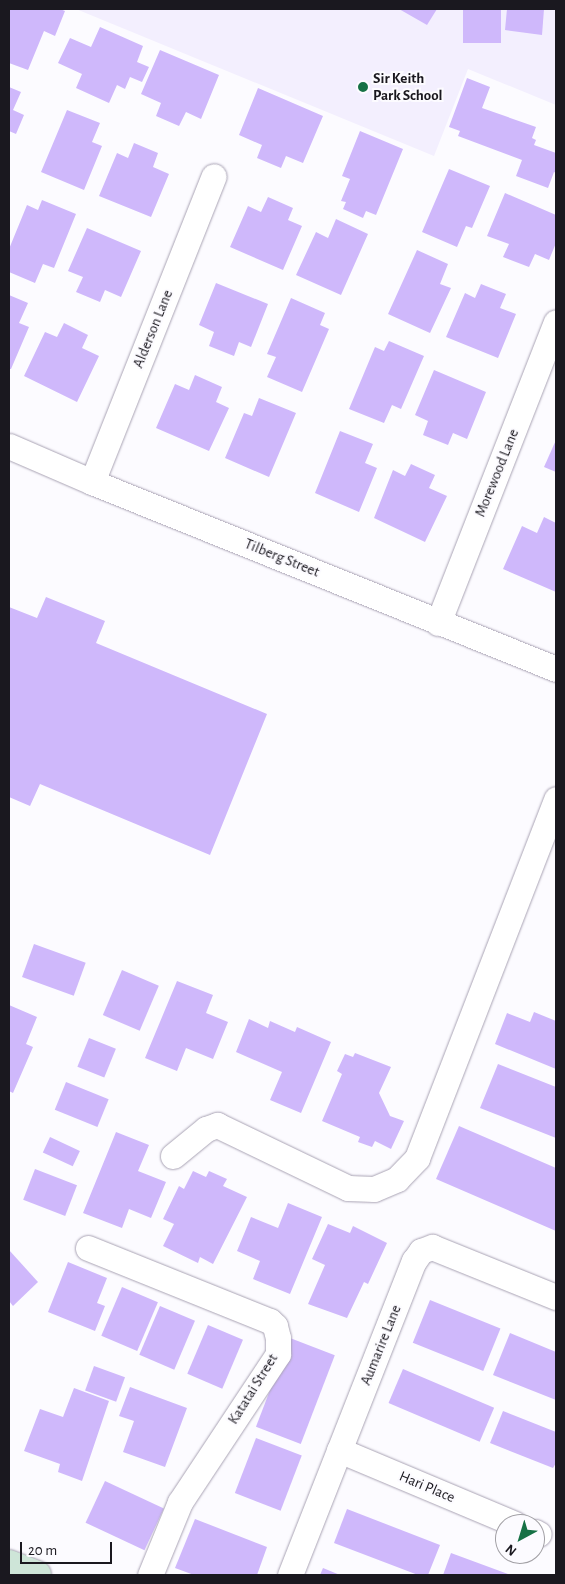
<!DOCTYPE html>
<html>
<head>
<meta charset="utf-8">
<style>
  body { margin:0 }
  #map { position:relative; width:565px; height:1584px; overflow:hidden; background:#fcfbff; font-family:"Alegreya Sans",sans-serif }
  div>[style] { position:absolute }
  .built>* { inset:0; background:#f3effe }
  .building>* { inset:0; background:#cfb8fb; transform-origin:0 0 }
  .roads { filter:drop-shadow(0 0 1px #a9a3b4) drop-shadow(0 0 1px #a9a3b4) }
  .street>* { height:25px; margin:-12.5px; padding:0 12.5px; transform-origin:12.5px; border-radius:12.5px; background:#fff }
  .secondary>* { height:28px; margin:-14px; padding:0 14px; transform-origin:14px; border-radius:14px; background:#cee5d8 }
  .dots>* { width:14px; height:14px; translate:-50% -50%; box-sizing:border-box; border:2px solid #fcfbff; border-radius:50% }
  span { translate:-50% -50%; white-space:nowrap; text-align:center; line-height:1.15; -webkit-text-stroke:4px #fcfbff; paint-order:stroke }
  .poi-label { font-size:15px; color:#1a181f; font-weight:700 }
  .left { translate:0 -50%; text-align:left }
  .street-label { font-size:15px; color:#1a181f }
  .frame { position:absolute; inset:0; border:10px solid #1a181f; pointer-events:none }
  .north { position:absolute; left:495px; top:1514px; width:50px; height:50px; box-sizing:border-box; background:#fcfbff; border:1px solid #a2a0a5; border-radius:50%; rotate:219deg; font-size:14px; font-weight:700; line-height:20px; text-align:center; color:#1a181f }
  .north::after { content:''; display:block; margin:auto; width:18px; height:22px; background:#167145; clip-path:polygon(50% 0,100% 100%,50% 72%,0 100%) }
  .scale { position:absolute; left:20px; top:1542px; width:92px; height:22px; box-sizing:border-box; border:2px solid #1a181f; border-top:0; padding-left:6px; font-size:15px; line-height:18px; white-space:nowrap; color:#1a181f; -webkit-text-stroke:4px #fcfbff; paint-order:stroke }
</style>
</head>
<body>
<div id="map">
  <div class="built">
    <div style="clip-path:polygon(76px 9px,556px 9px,556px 105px,468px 69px,434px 156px)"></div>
  </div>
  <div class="building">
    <div style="clip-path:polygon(9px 9px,60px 9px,65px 11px,55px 36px,44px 31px,28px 70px,9px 63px)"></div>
    <div style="clip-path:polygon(399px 9px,437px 9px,427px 25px)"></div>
    <div style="left:463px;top:9px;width:38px;height:34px"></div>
    <div style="clip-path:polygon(507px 9px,544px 9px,542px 35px,505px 30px)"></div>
    <div style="clip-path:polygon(100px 27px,143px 46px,137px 62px,149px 67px,142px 82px,130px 77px,125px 89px,117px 85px,109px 103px,76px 88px,82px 74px,58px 63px,70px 38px,91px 47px)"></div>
    <div style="clip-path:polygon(160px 50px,219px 75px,201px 119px,186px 112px,179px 126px,156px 116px,161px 103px,141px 94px)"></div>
    <div style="clip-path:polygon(467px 78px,490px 87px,482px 108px,536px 127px,532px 138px,536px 140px,534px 145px,556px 153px,556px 173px,554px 172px,548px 188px,516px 176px,522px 160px,458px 136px,460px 131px,449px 127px)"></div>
    <div style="clip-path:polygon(9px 87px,21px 92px,13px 110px,24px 115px,16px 134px,9px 131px)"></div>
    <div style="clip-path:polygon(258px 88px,323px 116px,303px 163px,286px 156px,281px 168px,257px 158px,262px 145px,239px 135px)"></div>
    <div style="clip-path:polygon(67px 110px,100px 123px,92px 142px,102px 146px,84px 190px,41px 172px)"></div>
    <div style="clip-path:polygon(360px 131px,403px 149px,376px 215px,366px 211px,363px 218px,343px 209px,346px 202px,341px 201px,350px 179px,342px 176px)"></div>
    <div style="clip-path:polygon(134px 143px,158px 153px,153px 167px,169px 174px,151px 217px,99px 196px,117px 153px,128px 158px)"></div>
    <div style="clip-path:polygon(449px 169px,490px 186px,472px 228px,466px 226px,457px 247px,422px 232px)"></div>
    <div style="clip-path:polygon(505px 193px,556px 215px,556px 243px,549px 260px,535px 254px,529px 267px,503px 257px,509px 244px,487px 236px)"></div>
    <div style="clip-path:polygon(268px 197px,293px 208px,288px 220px,302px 226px,283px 270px,230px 247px,248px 206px,261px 212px)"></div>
    <div style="clip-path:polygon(42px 200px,76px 214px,54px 268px,43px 264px,35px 283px,9px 272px,9px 249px,27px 205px,38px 210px)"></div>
    <div style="clip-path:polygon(336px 219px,368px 234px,341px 295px,296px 275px,316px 232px,328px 238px)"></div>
    <div style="clip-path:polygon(87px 228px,141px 251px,121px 297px,105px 290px,100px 302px,76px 292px,83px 277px,68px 271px)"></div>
    <div style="clip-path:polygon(417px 250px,448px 264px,440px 284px,451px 288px,430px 333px,388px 314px)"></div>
    <div style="clip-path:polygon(216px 283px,268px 304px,251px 347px,239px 342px,234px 356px,209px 346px,214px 332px,199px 325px)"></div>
    <div style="clip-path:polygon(481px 284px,506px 294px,500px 308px,516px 314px,498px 358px,446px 337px,465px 293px,475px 298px)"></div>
    <div style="clip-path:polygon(9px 295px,28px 303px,19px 323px,29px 327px,11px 369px,9px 369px)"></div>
    <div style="clip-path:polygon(291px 298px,325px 313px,320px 325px,329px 329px,302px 392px,267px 377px,276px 357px,267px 354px)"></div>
    <div style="clip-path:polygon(64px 323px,88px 335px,82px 348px,99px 356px,77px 402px,24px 376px,45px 332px,57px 337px)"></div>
    <div style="clip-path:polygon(389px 341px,424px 356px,401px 409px,392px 405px,384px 423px,349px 409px,375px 347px,384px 351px)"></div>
    <div style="clip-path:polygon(434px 370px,486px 392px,467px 439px,453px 433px,448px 445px,423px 435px,428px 421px,415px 415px)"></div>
    <div style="clip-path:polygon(195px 375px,222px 387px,216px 402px,229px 408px,209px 451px,156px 428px,175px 384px,189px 390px)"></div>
    <div style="clip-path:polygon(259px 398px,296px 413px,269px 477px,225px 458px,244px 413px,252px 416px)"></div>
    <div style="clip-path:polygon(340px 431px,373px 444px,365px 463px,377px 468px,359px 512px,315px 493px)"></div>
    <div style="clip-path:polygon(556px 440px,556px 472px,544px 467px)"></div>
    <div style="clip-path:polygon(411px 464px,435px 475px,429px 488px,447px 496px,425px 542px,374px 518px,393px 470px,405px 476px)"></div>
    <div style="clip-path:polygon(544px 517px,556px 523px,556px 592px,503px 569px,522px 526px,537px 533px)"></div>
    <div style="clip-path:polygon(46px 597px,105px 621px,96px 643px,267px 714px,210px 855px,40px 784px,30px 806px,9px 797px,9px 607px,37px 618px)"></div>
    <div style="left:34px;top:944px;width:55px;height:35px;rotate:20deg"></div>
    <div style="left:122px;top:970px;width:40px;height:49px;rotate:23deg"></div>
    <div style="clip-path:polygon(177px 981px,213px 995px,206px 1013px,228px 1022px,213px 1059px,186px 1048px,177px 1071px,145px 1058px)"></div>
    <div style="clip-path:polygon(9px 1005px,37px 1017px,26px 1044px,33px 1047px,13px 1093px,9px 1091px)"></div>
    <div style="clip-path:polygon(534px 1012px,556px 1021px,556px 1069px,495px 1044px,507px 1013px,530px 1022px)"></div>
    <div style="clip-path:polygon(249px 1019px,268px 1028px,270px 1021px,295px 1032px,297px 1027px,331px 1042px,301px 1113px,270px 1100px,282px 1072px,236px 1052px)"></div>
    <div style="left:89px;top:1038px;width:29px;height:31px;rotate:22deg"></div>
    <div style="clip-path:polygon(355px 1053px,391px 1067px,379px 1093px,390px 1116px,404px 1121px,391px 1149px,375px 1141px,372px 1147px,358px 1142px,360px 1137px,322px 1121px,342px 1074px,337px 1071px,345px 1054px,353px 1057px)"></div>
    <div style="clip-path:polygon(498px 1064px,556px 1087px,556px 1138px,480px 1108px)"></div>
    <div style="left:66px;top:1082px;width:46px;height:30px;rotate:22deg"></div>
    <div style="clip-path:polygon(459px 1126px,556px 1168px,556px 1231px,436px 1179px)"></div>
    <div style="clip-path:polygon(116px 1132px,149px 1145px,138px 1171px,166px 1182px,151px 1218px,129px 1209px,122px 1228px,83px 1213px)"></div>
    <div style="left:50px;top:1137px;width:33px;height:17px;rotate:25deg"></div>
    <div style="left:35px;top:1169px;width:45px;height:33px;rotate:21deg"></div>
    <div style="clip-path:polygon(193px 1171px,206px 1177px,209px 1171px,227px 1179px,223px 1186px,247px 1197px,213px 1264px,200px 1257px,198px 1263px,163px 1246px,174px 1224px,163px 1219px,179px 1186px,184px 1189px)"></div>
    <div style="clip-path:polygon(288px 1203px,322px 1217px,290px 1294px,253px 1279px,260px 1261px,237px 1251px,251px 1217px,278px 1228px)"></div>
    <div style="clip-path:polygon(328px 1224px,350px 1233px,353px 1226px,387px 1243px,368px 1284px,364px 1282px,347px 1318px,308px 1304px,325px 1265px,312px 1259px)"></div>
    <div style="clip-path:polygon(9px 1250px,38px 1282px,13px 1306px,9px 1301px)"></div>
    <div style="clip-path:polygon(68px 1262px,107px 1278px,97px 1303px,105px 1306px,95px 1331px,48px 1312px)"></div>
    <div style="left:122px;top:1287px;width:39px;height:53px;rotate:23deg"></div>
    <div style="left:430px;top:1300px;width:76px;height:46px;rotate:22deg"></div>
    <div style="left:160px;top:1306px;width:38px;height:53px;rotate:23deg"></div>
    <div style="left:208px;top:1325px;width:38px;height:53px;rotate:23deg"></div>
    <div style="clip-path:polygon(510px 1333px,556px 1352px,556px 1400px,493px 1375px)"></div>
    <div style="left:290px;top:1338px;width:48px;height:95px;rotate:21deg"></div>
    <div style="left:94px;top:1366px;width:33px;height:26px;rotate:20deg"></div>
    <div style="left:403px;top:1369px;width:99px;height:37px;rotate:23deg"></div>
    <div style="clip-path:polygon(130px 1387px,187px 1408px,165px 1467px,123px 1452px,134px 1421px,119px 1416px)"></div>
    <div style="clip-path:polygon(74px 1388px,109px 1401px,82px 1481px,58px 1472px,60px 1464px,24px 1451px,40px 1409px,63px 1417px)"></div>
    <div style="clip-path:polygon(503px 1411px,556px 1432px,556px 1463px,553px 1468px,490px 1443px)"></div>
    <div style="left:256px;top:1438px;width:49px;height:59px;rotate:21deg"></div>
    <div style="left:105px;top:1481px;width:65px;height:46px;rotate:25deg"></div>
    <div style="clip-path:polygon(347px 1509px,440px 1545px,428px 1575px,418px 1575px,334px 1543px)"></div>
    <div style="clip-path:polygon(195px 1519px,267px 1547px,257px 1575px,194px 1575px,175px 1568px)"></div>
    <div style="clip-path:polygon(451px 1553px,511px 1575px,443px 1575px)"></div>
    <div style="clip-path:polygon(323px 1568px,340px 1575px,320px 1575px)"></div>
  </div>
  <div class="roads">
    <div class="street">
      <div style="left:9px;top:446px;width:90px;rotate:23.4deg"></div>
      <div style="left:92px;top:482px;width:500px;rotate:21.95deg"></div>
      <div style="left:92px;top:482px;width:329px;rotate:-68.3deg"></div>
      <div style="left:438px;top:623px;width:323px;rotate:-68.6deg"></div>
      <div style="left:173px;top:1156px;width:43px;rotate:-39.3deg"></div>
      <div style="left:206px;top:1129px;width:12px;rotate:-20deg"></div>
      <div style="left:217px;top:1125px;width:145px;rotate:25.7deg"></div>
      <div style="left:348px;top:1188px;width:26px;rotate:2deg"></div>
      <div style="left:374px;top:1189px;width:25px;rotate:-23deg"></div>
      <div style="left:397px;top:1179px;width:29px;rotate:-46deg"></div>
      <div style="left:417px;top:1158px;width:385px;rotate:-68.8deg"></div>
      <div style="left:88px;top:1248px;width:196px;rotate:21.9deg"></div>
      <div style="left:270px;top:1321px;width:7px;rotate:45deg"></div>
      <div style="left:275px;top:1326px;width:12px;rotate:76deg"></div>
      <div style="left:278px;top:1338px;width:16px;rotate:90deg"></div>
      <div style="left:278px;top:1354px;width:178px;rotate:123.5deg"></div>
      <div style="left:180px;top:1502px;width:79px;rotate:112.3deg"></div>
      <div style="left:339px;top:1450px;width:191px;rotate:22.8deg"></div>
      <div style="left:535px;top:1532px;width:4px;rotate:27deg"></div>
      <div style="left:290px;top:1575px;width:338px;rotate:-68.5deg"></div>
      <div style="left:414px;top:1261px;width:12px;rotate:-55deg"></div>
      <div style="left:421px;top:1251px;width:12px;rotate:-20deg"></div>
      <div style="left:432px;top:1247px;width:134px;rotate:22deg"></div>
    </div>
    <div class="secondary">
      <div style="left:9px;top:1564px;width:30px;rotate:21deg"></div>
    </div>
  </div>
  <div class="dots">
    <div style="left:363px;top:87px;background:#167145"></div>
  </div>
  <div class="poi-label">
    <span class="left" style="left:373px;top:87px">Sir Keith<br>Park School</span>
  </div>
  <div class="street-label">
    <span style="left:153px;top:329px;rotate:-68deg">Alderson Lane</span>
    <span style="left:497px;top:473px;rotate:-68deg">Morewood Lane</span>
    <span style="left:282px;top:558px;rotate:22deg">Tilberg Street</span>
    <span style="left:381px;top:1345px;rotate:-68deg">Aumarire Lane</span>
    <span style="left:253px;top:1389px;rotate:-58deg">Katatai Street</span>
    <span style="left:427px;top:1487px;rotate:23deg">Hari Place</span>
  </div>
  <div class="frame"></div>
  <div class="north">N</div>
  <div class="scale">20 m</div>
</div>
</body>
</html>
